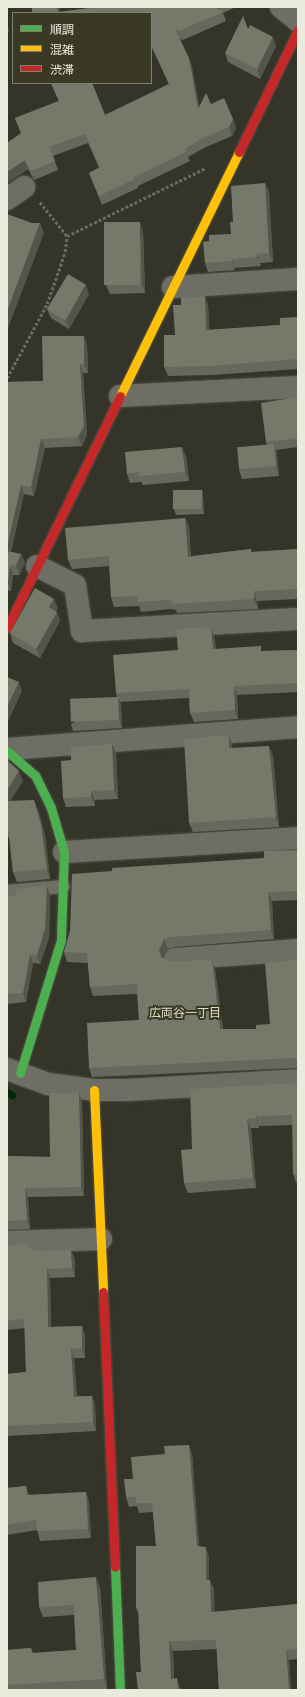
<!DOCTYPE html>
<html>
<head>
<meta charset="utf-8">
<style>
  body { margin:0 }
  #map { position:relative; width:305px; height:1697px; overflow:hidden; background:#343429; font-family:"IBM Plex Sans","Noto Sans JP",sans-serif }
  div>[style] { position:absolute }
  .stream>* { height:7px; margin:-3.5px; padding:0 3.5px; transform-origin:3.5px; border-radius:3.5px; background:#05280b }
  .path>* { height:2.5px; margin-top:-1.25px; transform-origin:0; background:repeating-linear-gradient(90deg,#6a6a62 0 3px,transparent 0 5px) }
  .roads { filter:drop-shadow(0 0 1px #515146) drop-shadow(0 0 1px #515146) }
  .lane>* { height:13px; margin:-6.5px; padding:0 6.5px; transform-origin:6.5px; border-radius:6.5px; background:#6e6e65 }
  .street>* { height:22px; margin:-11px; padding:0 11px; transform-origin:11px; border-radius:11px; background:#6e6e65 }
  .fast>* { height:9px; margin:-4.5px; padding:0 4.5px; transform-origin:4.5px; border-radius:4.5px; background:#4caf50 }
  .slow>* { height:9px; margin:-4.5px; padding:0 4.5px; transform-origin:4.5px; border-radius:4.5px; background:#ffc107 }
  .jam>* { height:9px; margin:-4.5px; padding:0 4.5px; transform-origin:4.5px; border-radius:4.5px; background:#c62828 }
  .wall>* { inset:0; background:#65685b }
  .shaded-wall>* { inset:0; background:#52554a }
  .building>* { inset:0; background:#75796a; transform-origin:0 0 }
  span { translate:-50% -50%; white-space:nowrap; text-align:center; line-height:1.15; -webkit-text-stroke:4px #393924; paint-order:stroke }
  .neighbourhood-label { font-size:12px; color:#dfe0c6 }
  .frame { position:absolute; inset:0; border:8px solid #eaeadd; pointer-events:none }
  .legend { position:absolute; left:12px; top:12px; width:140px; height:72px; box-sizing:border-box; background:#393924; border:1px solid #80806e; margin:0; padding:5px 7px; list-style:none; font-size:12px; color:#eaeadd }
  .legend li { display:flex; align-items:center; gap:8px; height:20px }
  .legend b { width:20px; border:1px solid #80806e }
</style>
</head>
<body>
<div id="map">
  <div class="stream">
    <div style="left:7px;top:1092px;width:6px;rotate:31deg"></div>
  </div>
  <div class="path">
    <div style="left:40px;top:202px;width:43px;rotate:51.5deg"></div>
    <div style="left:7px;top:378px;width:84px;rotate:-61.6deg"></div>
    <div style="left:47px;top:304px;width:55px;rotate:-70.9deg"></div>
    <div style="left:65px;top:252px;width:16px;rotate:-83deg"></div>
    <div style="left:67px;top:236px;width:153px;rotate:-26.1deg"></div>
  </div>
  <div class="roads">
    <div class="lane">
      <div style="left:7px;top:891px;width:56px;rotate:-5.1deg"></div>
    </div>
    <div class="street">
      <div style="left:281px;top:7px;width:22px;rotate:39deg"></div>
      <div style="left:7px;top:199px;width:21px;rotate:-35deg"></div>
      <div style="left:173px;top:287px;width:125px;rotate:-3.7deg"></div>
      <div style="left:120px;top:396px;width:178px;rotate:-2.9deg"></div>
      <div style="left:37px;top:566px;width:42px;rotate:26.6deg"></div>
      <div style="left:75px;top:585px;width:47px;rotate:81.3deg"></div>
      <div style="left:82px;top:631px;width:216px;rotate:-3.2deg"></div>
      <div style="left:7px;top:749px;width:292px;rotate:-4.3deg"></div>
      <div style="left:64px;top:852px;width:234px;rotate:-3.4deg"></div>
      <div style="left:175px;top:959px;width:123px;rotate:-4.2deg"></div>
      <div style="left:7px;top:1069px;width:44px;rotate:20.1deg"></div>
      <div style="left:48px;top:1084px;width:46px;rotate:7.4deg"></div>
      <div style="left:94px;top:1090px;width:33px"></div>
      <div style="left:127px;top:1090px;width:171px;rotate:-3.3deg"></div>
      <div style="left:7px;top:1242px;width:94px;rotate:-1.8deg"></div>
    </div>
    <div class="fast">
      <div style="left:7px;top:751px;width:37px;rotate:41deg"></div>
      <div style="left:35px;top:775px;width:37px;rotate:64deg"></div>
      <div style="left:51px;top:808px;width:46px;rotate:73.5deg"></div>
      <div style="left:64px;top:852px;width:88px;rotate:92deg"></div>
      <div style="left:61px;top:940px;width:139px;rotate:107.1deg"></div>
      <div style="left:115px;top:1567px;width:123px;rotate:87.7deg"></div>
    </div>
    <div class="slow">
      <div style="left:120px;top:396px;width:271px;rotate:-64deg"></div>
      <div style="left:94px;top:1090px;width:202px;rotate:87.4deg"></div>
    </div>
    <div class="jam">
      <div style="left:239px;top:152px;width:136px;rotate:-64.2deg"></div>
      <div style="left:7px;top:628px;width:258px;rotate:-64deg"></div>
      <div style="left:103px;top:1292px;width:275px;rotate:87.5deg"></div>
    </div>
  </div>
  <div class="wall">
    <div style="clip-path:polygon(98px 7px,236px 7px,223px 13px,226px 21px,183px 40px,180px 39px,192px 67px,199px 106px,211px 104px,233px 119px,236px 128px,232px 136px,206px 147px,188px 157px,190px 161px,138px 186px,138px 188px,102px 205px,89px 173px,99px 168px,88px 143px,53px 156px,58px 170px,34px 180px,28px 169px,7px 183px,21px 133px,15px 118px,59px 101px,51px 83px,92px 83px,105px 115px,169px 84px,151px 46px,151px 13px,60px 12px)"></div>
    <div style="clip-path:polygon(248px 29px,276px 46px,260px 79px,228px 62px,225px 53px)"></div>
    <div style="clip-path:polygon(265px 183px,269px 192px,273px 262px,260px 263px,261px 266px,235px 268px,235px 270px,208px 272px,205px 263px,209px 241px,231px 234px,233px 222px)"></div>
    <div style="clip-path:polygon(143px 231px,145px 293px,110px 294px,106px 285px)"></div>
    <div style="clip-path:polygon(89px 294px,69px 329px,51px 318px,47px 309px)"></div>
    <div style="clip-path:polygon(181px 305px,208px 305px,209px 330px,280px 325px,298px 317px,298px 369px,212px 375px,168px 376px,164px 367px,175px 335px)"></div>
    <div style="clip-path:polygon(87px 345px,88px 373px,83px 373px,87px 435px,82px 446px,45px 448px,34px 496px,24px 494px,11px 552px,21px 554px,25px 563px,19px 575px,13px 575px,11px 591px,7px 590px,7px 382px,43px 381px)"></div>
    <div style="clip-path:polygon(298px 397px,298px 447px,276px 450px,277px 454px,279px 476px,242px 479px,239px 470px,267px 445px,266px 442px)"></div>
    <div style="clip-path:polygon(186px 456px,189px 481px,143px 485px,141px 482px,130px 483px,127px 474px)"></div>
    <div style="clip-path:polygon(202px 490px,203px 495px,204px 514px,176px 515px,174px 509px)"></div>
    <div style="clip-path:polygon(185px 518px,189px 527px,191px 556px,251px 549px,252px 552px,298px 549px,298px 599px,257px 601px,258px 609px,177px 613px,176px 610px,171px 609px,141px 612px,139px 606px,114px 607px,111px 597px,109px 566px,72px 569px,68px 560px)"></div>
    <div style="clip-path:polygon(58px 608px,56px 611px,60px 621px,40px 658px,13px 643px,10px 633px)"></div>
    <div style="clip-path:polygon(214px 636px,216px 649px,263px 651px,298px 650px,298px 692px,237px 695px,238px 719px,194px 722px,190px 713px,189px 698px,120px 702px,121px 704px,122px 728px,73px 731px,71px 724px,117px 697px,116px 693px,178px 650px)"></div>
    <div style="clip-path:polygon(112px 744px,116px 753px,118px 799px,95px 800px,95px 806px,66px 807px,63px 798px,71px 760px)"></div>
    <div style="clip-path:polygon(232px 745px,232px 748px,273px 755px,279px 827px,193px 832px,189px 823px)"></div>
    <div style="clip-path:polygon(7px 760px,23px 781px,10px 801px,38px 810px,45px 835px,50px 879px,17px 882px,13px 872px,9px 837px,7px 837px)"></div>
    <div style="clip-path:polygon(298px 850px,298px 900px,272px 901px,274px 939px,174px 947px,168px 949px,163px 958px,172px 962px,215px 969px,223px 1029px,256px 1029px,270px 1024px,298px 960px,298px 1068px,92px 1077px,89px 1068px,139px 1020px,137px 994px,93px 996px,90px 987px,88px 963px,67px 962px,64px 952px,264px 858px)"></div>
    <div style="clip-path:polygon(47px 886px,50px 895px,49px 938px,40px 964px,33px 963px,26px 1002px,7px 1004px,7px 895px,16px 896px)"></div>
    <div style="clip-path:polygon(298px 1081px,298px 1183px,296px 1183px,293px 1174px,293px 1125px,259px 1126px,259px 1128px,251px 1128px,256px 1188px,188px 1193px,184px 1183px,192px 1149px)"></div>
    <div style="clip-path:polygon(82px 1102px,84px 1196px,28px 1197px,30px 1229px,7px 1230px,7px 1156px,50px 1157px)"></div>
    <div style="clip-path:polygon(7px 1245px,30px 1249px,34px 1249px,35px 1251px,75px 1259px,75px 1277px,50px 1278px,51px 1327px,82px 1326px,85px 1336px,85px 1358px,74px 1358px,77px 1396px,92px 1396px,95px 1405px,96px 1431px,7px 1436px,7px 1374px,26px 1372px,25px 1328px,7px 1330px)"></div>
    <div style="clip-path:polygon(189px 1445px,192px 1454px,199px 1546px,209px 1556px,209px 1580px,214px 1589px,214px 1612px,298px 1604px,298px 1659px,289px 1660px,291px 1690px,219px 1690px,217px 1649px,173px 1651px,174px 1679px,180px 1688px,181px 1690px,138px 1690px,141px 1672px,139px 1615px,136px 1608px,156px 1546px,153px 1512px,139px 1513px,137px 1506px,129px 1507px,126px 1497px,133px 1479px,165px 1454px)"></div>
    <div style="clip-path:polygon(26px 1486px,29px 1495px,86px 1492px,89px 1502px,91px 1538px,40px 1541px,37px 1530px,7px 1535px,7px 1488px)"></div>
    <div style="clip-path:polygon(100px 1587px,107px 1689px,83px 1690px,7px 1690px,7px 1650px,31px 1648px,33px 1653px,76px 1650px,74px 1615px,43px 1617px,39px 1607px)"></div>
  </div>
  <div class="shaded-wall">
    <div style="clip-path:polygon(57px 7px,60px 7px,60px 13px,58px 13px)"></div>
    <div style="clip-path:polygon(7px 25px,9px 30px,7px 37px)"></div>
    <div style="clip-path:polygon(273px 37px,276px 46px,260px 79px,257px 69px)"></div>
    <div style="clip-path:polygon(189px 58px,192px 67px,201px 118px,198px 109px)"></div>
    <div style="clip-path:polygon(233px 119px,236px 128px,232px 136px,229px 127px)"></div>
    <div style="clip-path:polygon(25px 160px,28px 169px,7px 183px,7px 172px)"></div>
    <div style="clip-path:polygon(265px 183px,269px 192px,273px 262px,269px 253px)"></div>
    <div style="clip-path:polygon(140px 222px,143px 231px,145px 293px,142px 284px)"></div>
    <div style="clip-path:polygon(40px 223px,44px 233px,7px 331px,7px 312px)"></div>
    <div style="clip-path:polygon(257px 254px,261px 266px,257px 257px)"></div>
    <div style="clip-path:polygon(232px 259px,235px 268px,235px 270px,232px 261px)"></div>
    <div style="clip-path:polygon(86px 285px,89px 294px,69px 329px,66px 320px)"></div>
    <div style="clip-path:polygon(205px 296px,208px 305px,210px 339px,206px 330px)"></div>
    <div style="clip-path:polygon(84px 336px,87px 345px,88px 373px,84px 364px)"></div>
    <div style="clip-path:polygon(80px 364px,83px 373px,87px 435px,82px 446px,78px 437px)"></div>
    <div style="clip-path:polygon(41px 439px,45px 448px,34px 496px,31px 487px)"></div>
    <div style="clip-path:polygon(274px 444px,277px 454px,279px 476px,276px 466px)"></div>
    <div style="clip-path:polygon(182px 447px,186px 456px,189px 481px,185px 472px)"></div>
    <div style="clip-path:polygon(21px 485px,24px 494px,9px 560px,7px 553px,7px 547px)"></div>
    <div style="clip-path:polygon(202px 490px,203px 495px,204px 514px,202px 509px)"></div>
    <div style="clip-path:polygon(185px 518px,189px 527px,191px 566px,188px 557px)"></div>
    <div style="clip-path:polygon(21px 554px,25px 563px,19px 575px,16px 565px)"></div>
    <div style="clip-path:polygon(10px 566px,13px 575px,11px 591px,8px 582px)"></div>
    <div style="clip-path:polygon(254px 591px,257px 601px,258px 609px,254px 599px)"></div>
    <div style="clip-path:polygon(54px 599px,58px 608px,53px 616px,49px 607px)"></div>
    <div style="clip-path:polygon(57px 612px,60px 621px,40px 658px,36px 649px)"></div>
    <div style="clip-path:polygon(211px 627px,214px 636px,217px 658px,213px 649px)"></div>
    <div style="clip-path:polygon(19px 682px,22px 691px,7px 724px,7px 707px)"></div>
    <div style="clip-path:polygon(234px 686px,237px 695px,238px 719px,235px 710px)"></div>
    <div style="clip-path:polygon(118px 697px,121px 704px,122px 728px,119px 720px)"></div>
    <div style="clip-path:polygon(229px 735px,232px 745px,233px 757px,229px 748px)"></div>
    <div style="clip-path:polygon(112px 744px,116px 753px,118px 799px,114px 790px)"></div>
    <div style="clip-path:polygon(269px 746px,273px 755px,279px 827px,276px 817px)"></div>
    <div style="clip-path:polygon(19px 771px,23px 781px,7px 806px,7px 790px)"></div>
    <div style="clip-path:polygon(91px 791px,95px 800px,95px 806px,91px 797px)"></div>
    <div style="clip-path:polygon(34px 800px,38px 810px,45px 835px,50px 879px,47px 869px)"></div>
    <div style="clip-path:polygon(47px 886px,50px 895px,49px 938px,40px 964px,37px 955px)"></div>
    <div style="clip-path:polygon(268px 892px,272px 901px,274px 939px,271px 930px)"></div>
    <div style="clip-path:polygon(164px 939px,168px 949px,163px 960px,159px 950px)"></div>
    <div style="clip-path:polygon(30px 954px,33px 963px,26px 1002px,23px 993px)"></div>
    <div style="clip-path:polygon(212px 959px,215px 969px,224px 1039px,220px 1029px)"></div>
    <div style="clip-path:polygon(79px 1093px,82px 1102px,84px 1196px,81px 1187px)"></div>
    <div style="clip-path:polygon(256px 1116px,259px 1126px,259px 1128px,256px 1118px)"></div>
    <div style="clip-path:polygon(247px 1119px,251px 1128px,256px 1188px,253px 1178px)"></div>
    <div style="clip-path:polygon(25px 1188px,28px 1197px,30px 1229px,27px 1220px)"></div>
    <div style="clip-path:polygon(71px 1250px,75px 1259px,75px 1277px,72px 1268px)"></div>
    <div style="clip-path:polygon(47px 1269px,50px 1278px,51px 1336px,48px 1327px)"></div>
    <div style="clip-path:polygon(82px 1326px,85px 1336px,85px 1358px,82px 1348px)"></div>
    <div style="clip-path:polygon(71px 1349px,74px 1358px,77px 1406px,74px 1397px)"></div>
    <div style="clip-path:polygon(92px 1396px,95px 1405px,96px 1431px,93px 1422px)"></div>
    <div style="clip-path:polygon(189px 1445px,192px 1454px,200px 1556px,197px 1546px)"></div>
    <div style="clip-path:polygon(26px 1486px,29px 1495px,27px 1495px)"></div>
    <div style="clip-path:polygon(86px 1492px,89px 1502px,91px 1538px,88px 1529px)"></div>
    <div style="clip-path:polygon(206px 1547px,209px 1556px,209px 1589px,206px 1580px)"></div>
    <div style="clip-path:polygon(96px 1577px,100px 1587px,107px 1689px,104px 1679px)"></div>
    <div style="clip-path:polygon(210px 1580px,214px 1589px,215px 1622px,211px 1612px)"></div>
    <div style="clip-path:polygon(169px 1641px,173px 1651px,174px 1688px,171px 1679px)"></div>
    <div style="clip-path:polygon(286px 1650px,289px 1660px,291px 1690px,289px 1690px)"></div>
    <div style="clip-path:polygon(177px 1678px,180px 1688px,181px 1690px,178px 1690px)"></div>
  </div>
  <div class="building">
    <div style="clip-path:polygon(32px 7px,57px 7px,58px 12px,98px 7px,213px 7px,223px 12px,179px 31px,175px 29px,189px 58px,198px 109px,206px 93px,211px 104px,224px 98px,233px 119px,229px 127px,203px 138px,185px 149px,186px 152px,134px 177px,135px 179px,99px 196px,89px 173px,100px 167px,85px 134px,49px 147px,55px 161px,31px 171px,25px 160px,7px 172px,7px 143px,21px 133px,15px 118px,59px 101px,51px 83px,92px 83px,105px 115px,169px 84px,151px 44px,151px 13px,32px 13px)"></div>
    <div style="clip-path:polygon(243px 16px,248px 29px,250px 25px,273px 37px,257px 69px,225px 53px)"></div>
    <div style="clip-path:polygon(265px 183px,269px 253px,257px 254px,257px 257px,232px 259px,232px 261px,205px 263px,203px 242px,209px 241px,209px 235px,231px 234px,230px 222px,233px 222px,231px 186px)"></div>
    <div style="clip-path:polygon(7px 214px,32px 223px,40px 223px,7px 312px)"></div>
    <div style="left:104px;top:222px;width:36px;height:63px"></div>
    <div style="left:68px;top:274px;width:21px;height:41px;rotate:31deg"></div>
    <div style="clip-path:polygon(205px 296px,206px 330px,280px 325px,280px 318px,298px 317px,298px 359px,209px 366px,164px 367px,164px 335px,175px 335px,173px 305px,181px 305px,181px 297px)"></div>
    <div style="clip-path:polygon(42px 336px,84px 336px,84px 364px,80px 364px,84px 426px,78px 437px,41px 439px,31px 487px,21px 485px,7px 547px,7px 382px,43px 381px)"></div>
    <div style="clip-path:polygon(298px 397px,298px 438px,266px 442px,261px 403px)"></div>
    <div style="left:274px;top:444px;width:22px;height:37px;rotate:85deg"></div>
    <div style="clip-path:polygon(182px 447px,185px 472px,139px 476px,139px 472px,127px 474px,125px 452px)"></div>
    <div style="left:173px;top:490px;width:29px;height:19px"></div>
    <div style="clip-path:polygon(185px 518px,188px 557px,251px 549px,251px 552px,298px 549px,298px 589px,254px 591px,254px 599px,173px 604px,173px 601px,168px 600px,138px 602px,137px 596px,111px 597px,109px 556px,68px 560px,65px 528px)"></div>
    <div style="clip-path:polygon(7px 551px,21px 554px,16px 565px,10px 566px,8px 582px,7px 582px)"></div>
    <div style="clip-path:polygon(35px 588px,54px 599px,49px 607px,57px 612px,36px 649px,10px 633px)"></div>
    <div style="clip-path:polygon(211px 627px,213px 649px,261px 646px,261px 651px,298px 650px,298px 683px,234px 686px,235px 710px,190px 713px,189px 689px,116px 693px,113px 655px,178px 650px,176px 629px)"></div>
    <div style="clip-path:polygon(7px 677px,19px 682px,7px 707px)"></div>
    <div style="left:118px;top:697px;width:23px;height:48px;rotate:88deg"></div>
    <div style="clip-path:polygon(229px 735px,229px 748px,269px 746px,276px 817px,189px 823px,184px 739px)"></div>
    <div style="clip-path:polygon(112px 744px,114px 790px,91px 791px,91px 797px,63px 798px,61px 761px,71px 760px,71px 747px)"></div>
    <div style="clip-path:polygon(7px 760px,19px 771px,7px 790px)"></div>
    <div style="clip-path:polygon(34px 800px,41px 825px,47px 869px,13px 872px,8px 826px,7px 826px,7px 801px)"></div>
    <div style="clip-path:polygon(298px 850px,298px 891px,268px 892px,271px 930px,171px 937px,164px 939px,159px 950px,161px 957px,172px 962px,212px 959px,220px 1029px,256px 1029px,256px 1025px,270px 1024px,265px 963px,298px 960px,298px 1060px,294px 1058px,89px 1068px,87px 1023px,139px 1020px,137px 984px,90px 987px,87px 953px,64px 952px,70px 931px,72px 874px,112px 871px,112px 868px,264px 858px,264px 851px)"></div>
    <div style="clip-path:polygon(47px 886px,45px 929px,37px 955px,30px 954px,23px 993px,7px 994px,7px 895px,16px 896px,16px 889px)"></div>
    <div style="clip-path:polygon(298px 1081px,298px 1174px,293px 1174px,292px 1115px,256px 1116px,256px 1118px,247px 1119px,253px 1178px,184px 1183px,181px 1150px,192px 1149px,190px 1089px,296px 1083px)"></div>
    <div style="clip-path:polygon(49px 1093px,79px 1093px,81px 1187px,25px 1188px,27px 1220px,7px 1221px,7px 1156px,50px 1157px)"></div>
    <div style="clip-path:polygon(28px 1244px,28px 1249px,34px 1249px,34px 1251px,71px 1250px,72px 1268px,47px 1269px,48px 1327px,82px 1326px,82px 1348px,71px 1349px,74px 1397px,92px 1396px,93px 1422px,7px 1426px,7px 1374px,26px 1372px,24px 1319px,7px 1321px,7px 1245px)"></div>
    <div style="clip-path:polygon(189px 1445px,197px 1546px,206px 1547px,206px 1580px,210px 1580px,211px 1612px,298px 1604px,298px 1649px,286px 1650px,289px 1690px,219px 1690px,216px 1640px,169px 1641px,171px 1679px,177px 1678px,178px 1690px,138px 1690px,136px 1672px,141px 1672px,138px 1608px,136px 1608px,136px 1546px,156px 1546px,152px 1503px,136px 1503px,136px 1497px,126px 1497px,124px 1479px,133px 1479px,131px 1457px,165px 1454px,164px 1446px)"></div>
    <div style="clip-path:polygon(26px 1486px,27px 1495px,86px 1492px,88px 1529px,37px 1531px,36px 1520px,7px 1525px,7px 1488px)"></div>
    <div style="clip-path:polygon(96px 1577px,104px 1679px,7px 1685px,7px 1650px,31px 1648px,32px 1653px,76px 1650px,74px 1605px,39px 1607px,38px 1582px)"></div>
  </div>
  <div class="neighbourhood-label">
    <span style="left:185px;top:1013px">広両谷一丁目</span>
  </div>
  <div class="frame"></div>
  <ul class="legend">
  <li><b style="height:5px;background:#4caf50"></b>順調</li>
  <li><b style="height:5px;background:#ffc107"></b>混雑</li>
  <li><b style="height:5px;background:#c62828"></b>渋滞</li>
  </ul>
</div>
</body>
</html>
